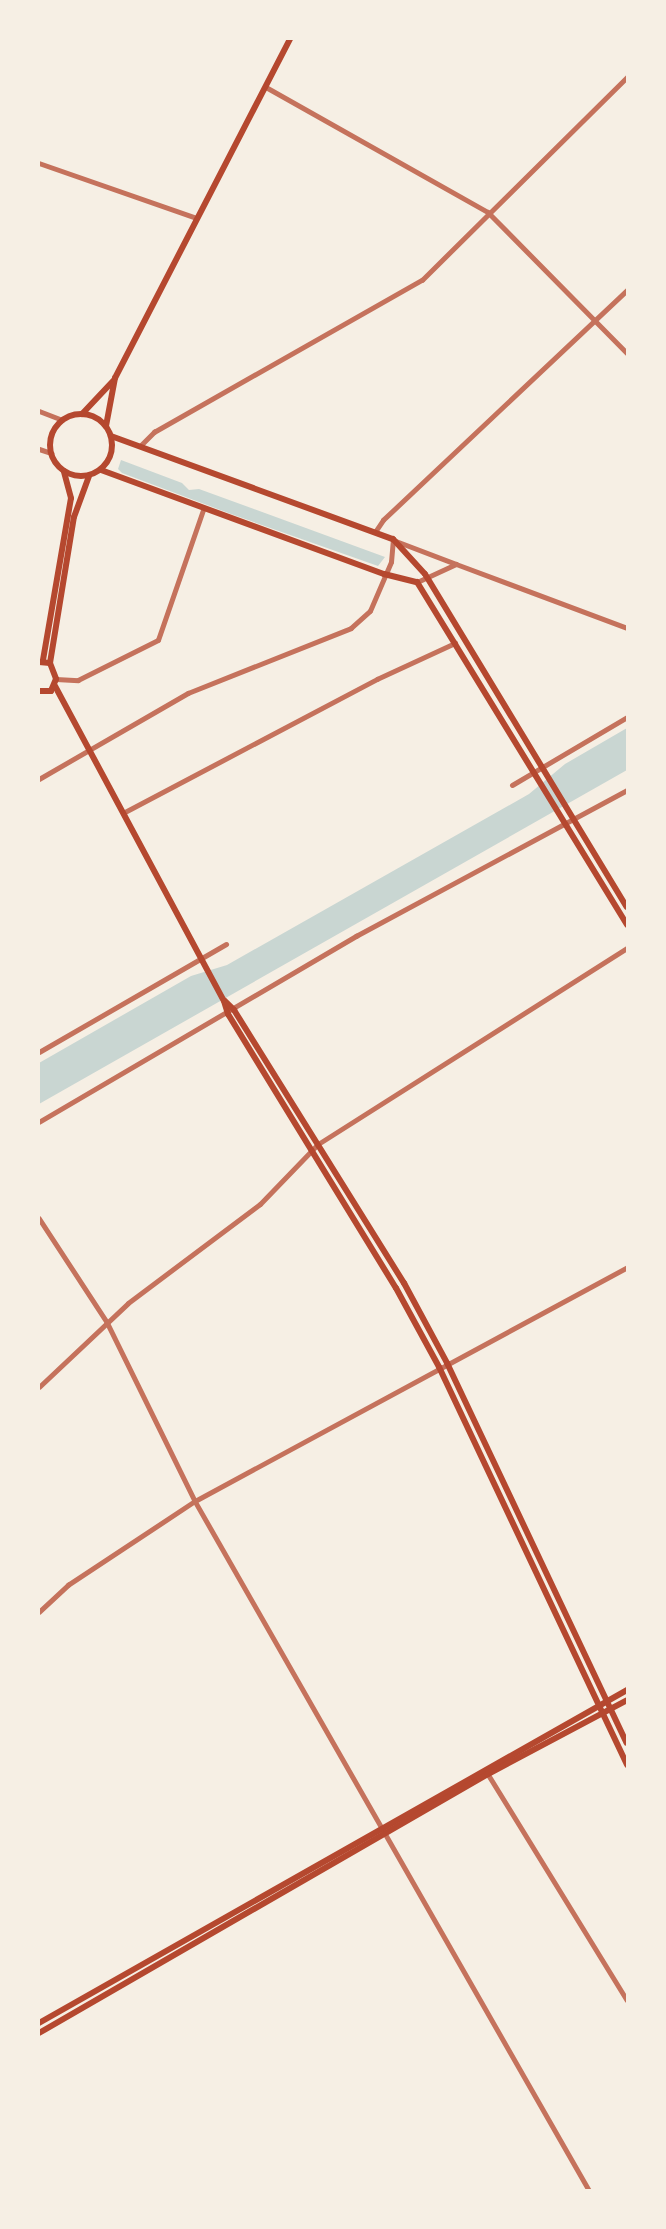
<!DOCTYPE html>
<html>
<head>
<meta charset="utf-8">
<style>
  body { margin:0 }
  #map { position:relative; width:666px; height:2229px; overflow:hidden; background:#f6efe4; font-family:Quicksand,sans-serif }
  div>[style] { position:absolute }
  .water>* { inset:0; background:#c9d6d2 }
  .minor>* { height:4.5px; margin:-2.25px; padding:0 2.25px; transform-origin:2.25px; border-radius:2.25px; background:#c5725c }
  .tertiary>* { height:5px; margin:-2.5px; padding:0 2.5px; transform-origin:2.5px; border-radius:2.5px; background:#c5725c }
  .secondary>* { height:6px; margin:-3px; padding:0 3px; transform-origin:3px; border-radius:3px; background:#b5482f }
  .secondary>.ring { margin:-3px; padding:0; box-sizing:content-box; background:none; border:6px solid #b5482f; border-radius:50% }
  span { translate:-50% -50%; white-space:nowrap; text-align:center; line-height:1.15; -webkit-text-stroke:6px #f6efe4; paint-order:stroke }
  .frame { position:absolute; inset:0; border:40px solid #f6efe4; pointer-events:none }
</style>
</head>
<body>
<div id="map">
  <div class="water">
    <div style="clip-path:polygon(121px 460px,182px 483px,189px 490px,199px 489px,385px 557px,378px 566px,231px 514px,122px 473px,118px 469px)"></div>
    <div style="clip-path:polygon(627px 728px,627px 770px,39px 1104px,39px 1063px,191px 976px,227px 965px,529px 794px,565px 764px)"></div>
  </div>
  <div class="minor">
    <div style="left:266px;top:87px;width:255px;rotate:29.4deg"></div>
    <div style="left:488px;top:212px;width:198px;rotate:45.4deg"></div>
    <div style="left:39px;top:163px;width:167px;rotate:19.2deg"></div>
    <div style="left:140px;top:446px;width:20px;rotate:-45deg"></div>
    <div style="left:154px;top:432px;width:308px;rotate:-29.6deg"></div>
    <div style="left:422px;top:280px;width:289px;rotate:-44.7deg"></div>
    <div style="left:375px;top:532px;width:14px;rotate:-56deg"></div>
    <div style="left:383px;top:520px;width:335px;rotate:-43.3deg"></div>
    <div style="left:56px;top:679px;width:22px;rotate:3deg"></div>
    <div style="left:78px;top:680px;width:89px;rotate:-26.6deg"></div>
    <div style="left:158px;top:640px;width:138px;rotate:-70.9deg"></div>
    <div style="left:39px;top:779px;width:172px;rotate:-30deg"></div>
    <div style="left:188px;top:693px;width:175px;rotate:-21.7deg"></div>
    <div style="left:351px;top:628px;width:25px;rotate:-42deg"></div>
    <div style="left:370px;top:611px;width:53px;rotate:-66.8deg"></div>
    <div style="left:391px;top:562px;width:23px;rotate:-85deg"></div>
    <div style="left:123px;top:813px;width:287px;rotate:-27.8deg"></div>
    <div style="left:377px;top:679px;width:86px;rotate:-24.8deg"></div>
    <div style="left:39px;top:1122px;width:368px;rotate:-30.4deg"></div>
    <div style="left:356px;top:936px;width:308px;rotate:-28.3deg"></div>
    <div style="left:39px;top:1218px;width:124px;rotate:56.8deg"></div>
    <div style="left:107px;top:1322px;width:199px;rotate:63.8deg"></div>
    <div style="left:195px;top:1501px;width:794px;rotate:60.24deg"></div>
    <div style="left:39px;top:1612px;width:40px;rotate:-43deg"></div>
    <div style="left:68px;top:1585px;width:152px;rotate:-33.5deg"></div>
    <div style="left:195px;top:1501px;width:491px;rotate:-28.4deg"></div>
    <div style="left:488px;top:1774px;width:265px;rotate:58.4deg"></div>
  </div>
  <div class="tertiary">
    <div style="left:39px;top:411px;width:25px;rotate:21deg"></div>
    <div style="left:39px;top:449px;width:13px;rotate:18deg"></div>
    <div style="left:393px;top:540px;width:67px;rotate:20.9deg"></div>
    <div style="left:417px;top:582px;width:43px;rotate:-24.8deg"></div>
    <div style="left:456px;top:564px;width:183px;rotate:20.5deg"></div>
    <div style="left:512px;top:785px;width:134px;rotate:-30.6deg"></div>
    <div style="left:39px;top:1052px;width:216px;rotate:-30deg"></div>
    <div style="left:39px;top:1387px;width:122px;rotate:-43.3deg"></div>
    <div style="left:128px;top:1303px;width:165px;rotate:-36.9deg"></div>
    <div style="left:260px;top:1204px;width:83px;rotate:-46deg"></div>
    <div style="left:318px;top:1144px;width:366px;rotate:-32.4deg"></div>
  </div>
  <div class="secondary">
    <div class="ring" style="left:50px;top:414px;width:56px;height:56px"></div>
    <div style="left:82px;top:414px;width:45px;rotate:-46.8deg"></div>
    <div style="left:106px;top:426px;width:49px;rotate:-79.4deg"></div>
    <div style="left:115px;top:378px;width:382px;rotate:-62.7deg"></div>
    <div style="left:111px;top:436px;width:300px;rotate:20.1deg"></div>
    <div style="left:393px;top:539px;width:47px;rotate:47.6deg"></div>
    <div style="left:425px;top:574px;width:389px;rotate:58.8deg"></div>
    <div style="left:101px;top:470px;width:302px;rotate:20.2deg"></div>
    <div style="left:384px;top:574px;width:34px;rotate:14deg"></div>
    <div style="left:417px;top:582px;width:402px;rotate:58.5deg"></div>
    <div style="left:43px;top:660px;width:164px;rotate:-80.2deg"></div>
    <div style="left:71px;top:498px;width:28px;rotate:-105deg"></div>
    <div style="left:39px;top:662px;width:11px;rotate:5deg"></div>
    <div style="left:50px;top:663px;width:17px;rotate:69deg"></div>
    <div style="left:56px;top:679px;width:13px;rotate:113deg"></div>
    <div style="left:51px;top:691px;width:12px;rotate:180deg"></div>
    <div style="left:50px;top:663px;width:148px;rotate:-80.7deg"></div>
    <div style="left:74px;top:517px;width:44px;rotate:-69.9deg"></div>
    <div style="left:55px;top:686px;width:357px;rotate:61.8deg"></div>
    <div style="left:224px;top:1001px;width:14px;rotate:73deg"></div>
    <div style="left:228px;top:1014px;width:321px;rotate:58.5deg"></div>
    <div style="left:396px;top:1288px;width:90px;rotate:61.4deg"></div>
    <div style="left:439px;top:1367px;width:440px;rotate:64.7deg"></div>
    <div style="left:225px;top:1001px;width:13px;rotate:45deg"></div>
    <div style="left:234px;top:1010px;width:322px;rotate:58.1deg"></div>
    <div style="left:404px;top:1283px;width:91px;rotate:61.7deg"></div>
    <div style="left:447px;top:1363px;width:420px;rotate:64.7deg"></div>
    <div style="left:39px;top:2023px;width:676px;rotate:-29.52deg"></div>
    <div style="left:39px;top:2033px;width:518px;rotate:-29.98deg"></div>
    <div style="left:488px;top:1774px;width:157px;rotate:-28deg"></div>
  </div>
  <div class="frame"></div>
</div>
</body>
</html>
